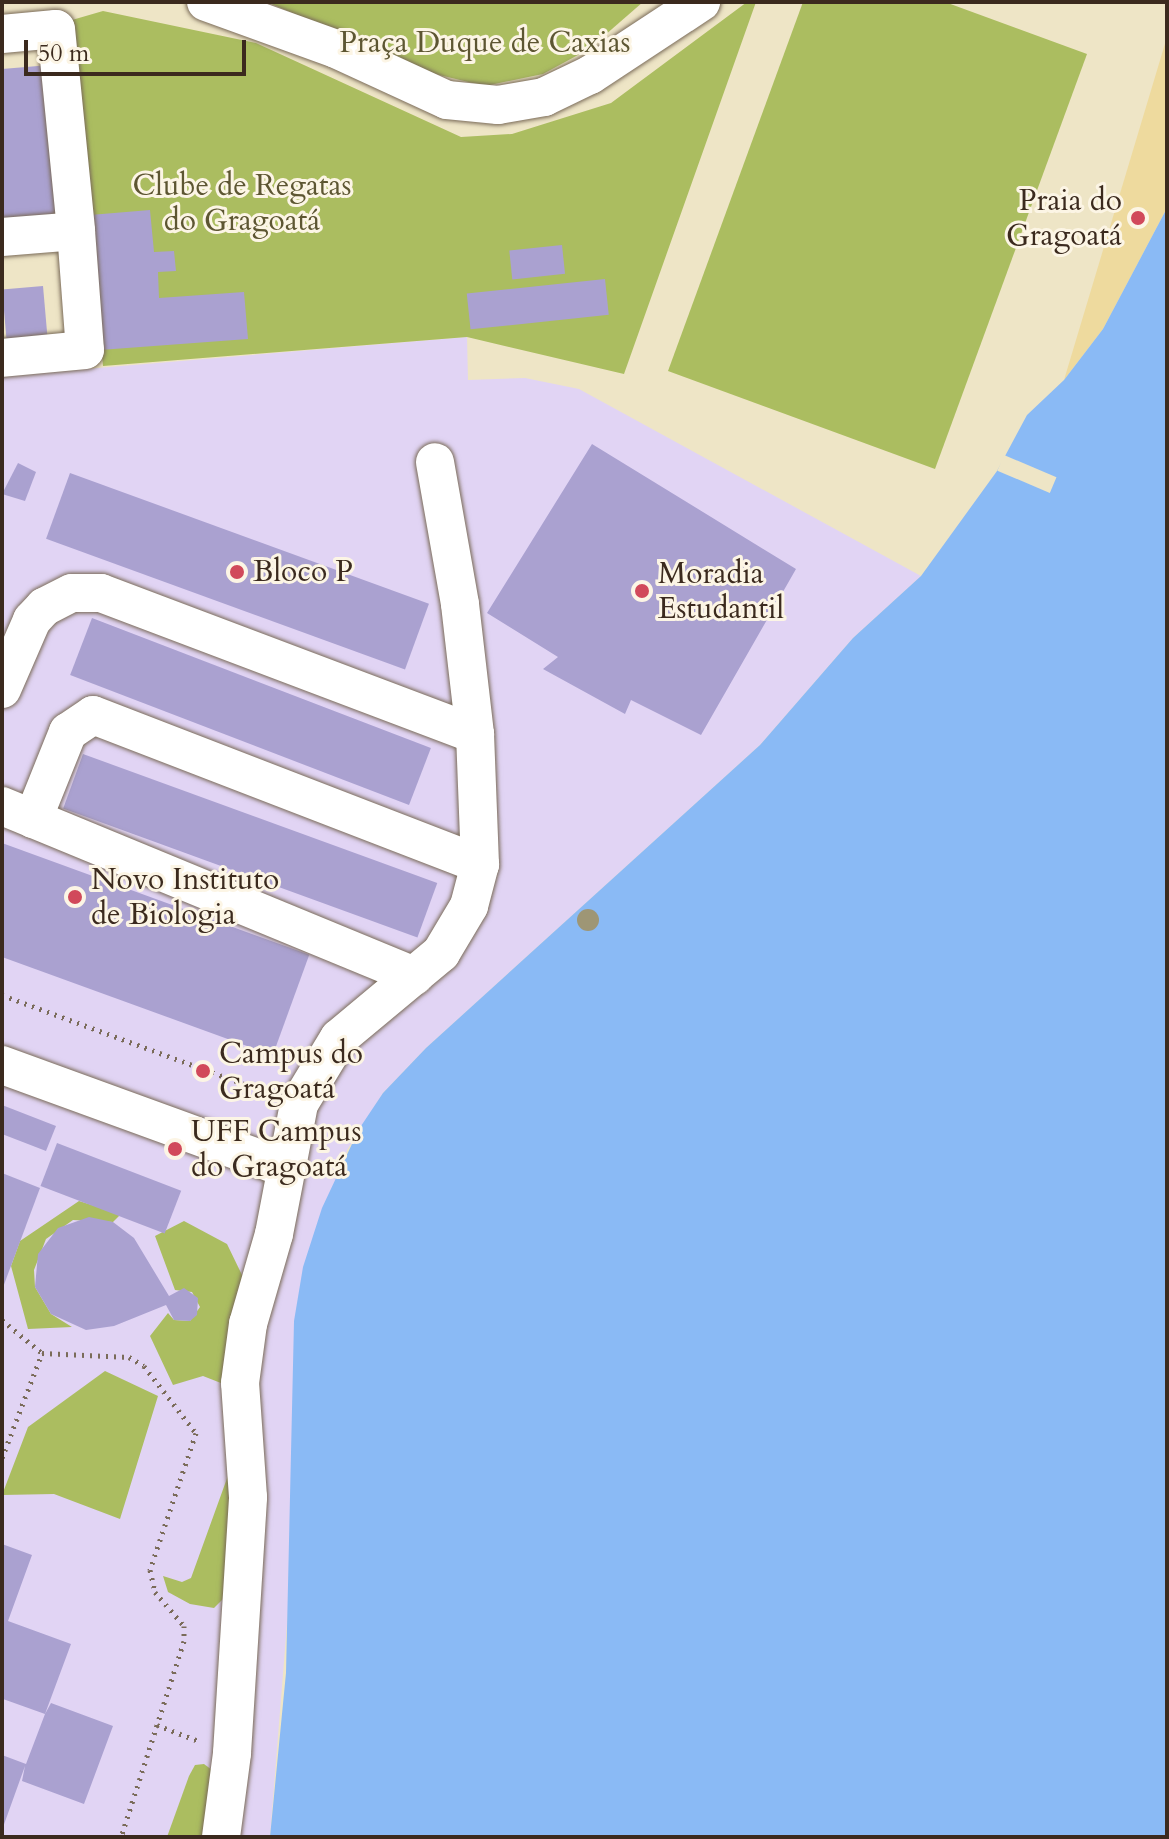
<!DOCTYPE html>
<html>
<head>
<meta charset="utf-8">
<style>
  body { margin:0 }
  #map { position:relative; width:1169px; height:1839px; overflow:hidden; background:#eee5c6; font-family:Cardo,serif }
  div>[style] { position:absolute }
  .built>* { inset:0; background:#e1d4f4 }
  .green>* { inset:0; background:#abbd60 }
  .sand>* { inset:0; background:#eeda9e }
  .water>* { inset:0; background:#8abaf5 }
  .pier>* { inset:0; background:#eee5c6; transform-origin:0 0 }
  .building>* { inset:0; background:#aaa1d0; transform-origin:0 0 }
  .path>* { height:5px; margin-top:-2.5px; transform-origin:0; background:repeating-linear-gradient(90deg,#7a6b59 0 2px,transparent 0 8px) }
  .roads { filter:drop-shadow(0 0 2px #7a6b59) drop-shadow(0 0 2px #7a6b59) }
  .minor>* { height:38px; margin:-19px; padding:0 19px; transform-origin:19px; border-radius:19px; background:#fff }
  .trees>* { width:22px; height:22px; margin:-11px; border-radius:50%; background:#9e9675 }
  .dots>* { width:22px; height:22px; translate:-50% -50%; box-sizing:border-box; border:4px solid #fcf5e5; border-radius:50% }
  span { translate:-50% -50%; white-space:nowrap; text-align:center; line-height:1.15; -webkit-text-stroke:6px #fcf5e5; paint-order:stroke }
  .park-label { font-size:30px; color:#5d5632 }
  .poi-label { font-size:30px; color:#3b2a1e }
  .right { translate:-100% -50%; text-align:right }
  .left { translate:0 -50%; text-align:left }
  .frame { position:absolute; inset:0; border:4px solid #3b2a1e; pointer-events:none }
  .scale { position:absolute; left:24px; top:40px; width:222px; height:36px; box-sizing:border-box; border:4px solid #3b2a1e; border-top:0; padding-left:10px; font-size:24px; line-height:28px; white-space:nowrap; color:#3b2a1e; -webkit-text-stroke:6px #fcf5e5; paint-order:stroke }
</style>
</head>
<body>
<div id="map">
  <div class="built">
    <div style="clip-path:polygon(467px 337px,468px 380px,525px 378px,579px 389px,921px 576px,853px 638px,760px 745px,426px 1048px,383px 1093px,347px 1150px,288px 1611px,270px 1837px,2px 1837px,2px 376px)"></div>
  </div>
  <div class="green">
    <div style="clip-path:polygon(267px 2px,643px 2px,589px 49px,543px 74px,485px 86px,431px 73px)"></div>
    <div style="clip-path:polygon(747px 2px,756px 2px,624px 374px,467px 337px,103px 366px,72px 20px,103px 11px,256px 43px,461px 137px,512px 134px,611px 103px)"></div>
    <div style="clip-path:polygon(803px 2px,945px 2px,1087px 54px,935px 469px,668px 371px)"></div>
    <div style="clip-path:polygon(79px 1201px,121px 1214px,113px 1222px,73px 1220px,46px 1239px,34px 1270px,35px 1287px,51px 1314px,72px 1327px,28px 1329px,11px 1266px,20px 1241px)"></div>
    <div style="clip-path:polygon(184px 1221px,227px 1244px,243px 1277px,226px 1385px,203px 1376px,173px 1385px,150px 1336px,168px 1313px,174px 1320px,190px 1321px,200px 1307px,192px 1292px,175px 1290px,155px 1236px)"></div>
    <div style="clip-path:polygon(105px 1371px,158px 1396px,120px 1519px,54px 1494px,2px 1495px,28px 1427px)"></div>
    <div style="clip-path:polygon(234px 1459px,230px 1592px,214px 1608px,190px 1604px,168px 1592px,163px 1576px,182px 1582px,191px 1578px)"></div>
    <div style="clip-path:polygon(204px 1764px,212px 1770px,205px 1837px,167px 1837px,189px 1776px,195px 1765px)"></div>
  </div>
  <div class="sand">
    <div style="clip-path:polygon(1167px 37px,1167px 208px,1103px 329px,1064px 380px)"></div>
  </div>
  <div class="water">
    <div style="clip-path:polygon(1167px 208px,1167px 1837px,270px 1837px,286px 1673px,294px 1321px,303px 1267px,322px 1208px,359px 1129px,383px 1093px,426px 1048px,760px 745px,853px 638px,921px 576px,997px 471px,1027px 415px,1064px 380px,1103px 329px)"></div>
  </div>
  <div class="pier">
    <div style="left:1004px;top:455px;width:57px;height:17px;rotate:23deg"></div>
  </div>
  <div class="building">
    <div style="clip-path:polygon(50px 65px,63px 216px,2px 220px,2px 69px)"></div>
    <div style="clip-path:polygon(150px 210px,154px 252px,174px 251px,176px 271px,158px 272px,159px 298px,244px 292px,248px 339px,100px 350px,90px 215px)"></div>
    <div style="left:562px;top:245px;width:29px;height:53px;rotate:84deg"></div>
    <div style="left:605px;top:279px;width:36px;height:139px;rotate:84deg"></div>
    <div style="left:43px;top:286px;width:61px;height:41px;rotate:85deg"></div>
    <div style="clip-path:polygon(592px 444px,796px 569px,701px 735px,631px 700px,625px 714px,543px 669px,558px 657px,487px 613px)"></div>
    <div style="clip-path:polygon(18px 463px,36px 472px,25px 501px,2px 494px)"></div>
    <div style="left:70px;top:473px;width:382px;height:70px;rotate:20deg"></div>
    <div style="left:92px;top:618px;width:363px;height:61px;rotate:21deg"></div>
    <div style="left:83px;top:754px;width:377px;height:58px;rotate:20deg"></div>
    <div style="left:2px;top:843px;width:327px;height:107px;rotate:20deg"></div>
    <div style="clip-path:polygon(2px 1105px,56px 1126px,46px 1151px,2px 1134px)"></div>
    <div style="left:57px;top:1143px;width:133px;height:46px;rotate:21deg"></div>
    <div style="clip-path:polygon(2px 1173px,40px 1188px,2px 1290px)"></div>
    <div style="clip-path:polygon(89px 1217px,113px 1222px,134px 1238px,169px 1296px,184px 1288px,198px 1298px,197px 1315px,190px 1321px,174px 1320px,166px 1305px,114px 1326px,86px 1330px,51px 1314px,35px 1287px,38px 1254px,58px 1228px)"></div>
    <div style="clip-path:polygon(2px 1544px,32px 1555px,8px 1621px,71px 1644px,45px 1714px,51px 1703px,113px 1726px,84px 1804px,22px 1781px,25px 1766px,2px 1830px,2px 1755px,26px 1764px,45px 1714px,3px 1699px)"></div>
  </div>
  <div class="path">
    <div style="left:2px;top:995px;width:284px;rotate:20.2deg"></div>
    <div style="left:2px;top:1320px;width:52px;rotate:39.5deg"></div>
    <div style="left:42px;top:1353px;width:87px;rotate:2.6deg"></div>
    <div style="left:129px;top:1357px;width:17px;rotate:31deg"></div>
    <div style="left:144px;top:1366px;width:85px;rotate:52.2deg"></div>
    <div style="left:196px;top:1433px;width:145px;rotate:108.6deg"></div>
    <div style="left:150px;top:1570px;width:23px;rotate:77deg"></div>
    <div style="left:155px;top:1592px;width:45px;rotate:49.5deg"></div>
    <div style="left:184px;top:1626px;width:15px;rotate:90deg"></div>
    <div style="left:184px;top:1641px;width:206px;rotate:107.8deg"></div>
    <div style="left:2px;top:1458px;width:112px;rotate:-69.1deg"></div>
    <div style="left:157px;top:1725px;width:47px;rotate:21.1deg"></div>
  </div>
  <div class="roads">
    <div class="minor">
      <div style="left:206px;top:2px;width:138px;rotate:19.9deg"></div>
      <div style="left:336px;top:49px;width:122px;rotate:24.7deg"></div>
      <div style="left:447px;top:100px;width:51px;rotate:5.6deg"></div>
      <div style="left:498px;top:105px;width:47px;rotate:-9.9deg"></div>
      <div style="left:544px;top:97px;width:51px;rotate:-25.6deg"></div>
      <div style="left:590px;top:75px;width:133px;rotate:-33.3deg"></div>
      <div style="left:2px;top:34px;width:54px;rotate:-5.3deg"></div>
      <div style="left:56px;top:29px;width:203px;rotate:84.3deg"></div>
      <div style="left:2px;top:237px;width:74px;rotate:-4.6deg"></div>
      <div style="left:76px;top:231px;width:119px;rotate:85.7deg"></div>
      <div style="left:85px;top:350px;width:83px;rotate:174.5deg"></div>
      <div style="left:2px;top:689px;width:75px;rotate:-66.5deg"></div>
      <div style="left:32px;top:620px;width:18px;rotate:-47deg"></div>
      <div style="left:44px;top:607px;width:31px;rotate:-27deg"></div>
      <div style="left:72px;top:593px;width:29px"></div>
      <div style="left:101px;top:593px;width:400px;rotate:20.7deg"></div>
      <div style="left:2px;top:806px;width:446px;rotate:22.4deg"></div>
      <div style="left:33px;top:819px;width:94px;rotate:-68.1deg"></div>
      <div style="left:68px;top:732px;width:30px;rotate:-34deg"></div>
      <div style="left:93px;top:715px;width:415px;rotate:21.1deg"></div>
      <div style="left:2px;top:1065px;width:299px;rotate:20deg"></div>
      <div style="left:221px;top:1837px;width:85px;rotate:-82.5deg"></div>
      <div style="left:232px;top:1753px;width:256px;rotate:-86.4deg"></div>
      <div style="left:248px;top:1497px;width:114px;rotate:-94deg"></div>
      <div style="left:240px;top:1383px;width:60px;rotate:-82.3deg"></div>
      <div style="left:248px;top:1324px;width:94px;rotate:-73.9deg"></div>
      <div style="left:274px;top:1234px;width:132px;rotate:-79.1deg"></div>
      <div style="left:299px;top:1104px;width:77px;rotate:-58.8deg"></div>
      <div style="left:339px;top:1038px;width:133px;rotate:-39.8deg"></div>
      <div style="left:441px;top:953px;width:55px;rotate:-59.2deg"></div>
      <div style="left:469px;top:906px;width:43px;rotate:-75.3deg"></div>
      <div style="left:480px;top:864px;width:130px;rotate:-92.2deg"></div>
      <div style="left:475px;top:734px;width:131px;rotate:-96.6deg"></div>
      <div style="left:460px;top:604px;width:144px;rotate:-100deg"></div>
    </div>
  </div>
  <div class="trees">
    <div style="left:588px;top:920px"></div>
  </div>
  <div class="dots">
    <div style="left:1138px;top:218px;background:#d1495b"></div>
    <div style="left:237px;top:572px;background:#d1495b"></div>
    <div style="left:642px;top:591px;background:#d1495b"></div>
    <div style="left:75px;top:897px;background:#d1495b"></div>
    <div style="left:203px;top:1071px;background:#d1495b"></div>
    <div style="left:175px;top:1149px;background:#d1495b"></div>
  </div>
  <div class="park-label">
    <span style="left:485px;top:43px">Praça Duque de Caxias</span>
    <span style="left:242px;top:203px">Clube de Regatas<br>do Gragoatá</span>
  </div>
  <div class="poi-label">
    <span class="right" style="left:1122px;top:218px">Praia do<br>Gragoatá</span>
    <span class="left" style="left:253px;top:572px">Bloco P</span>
    <span class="left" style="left:658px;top:591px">Moradia<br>Estudantil</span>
    <span class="left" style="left:91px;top:897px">Novo Instituto<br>de Biologia</span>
    <span class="left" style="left:219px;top:1071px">Campus do<br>Gragoatá</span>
    <span class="left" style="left:191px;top:1149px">UFF Campus<br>do Gragoatá</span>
  </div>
  <div class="frame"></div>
  <div class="scale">50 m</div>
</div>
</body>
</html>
